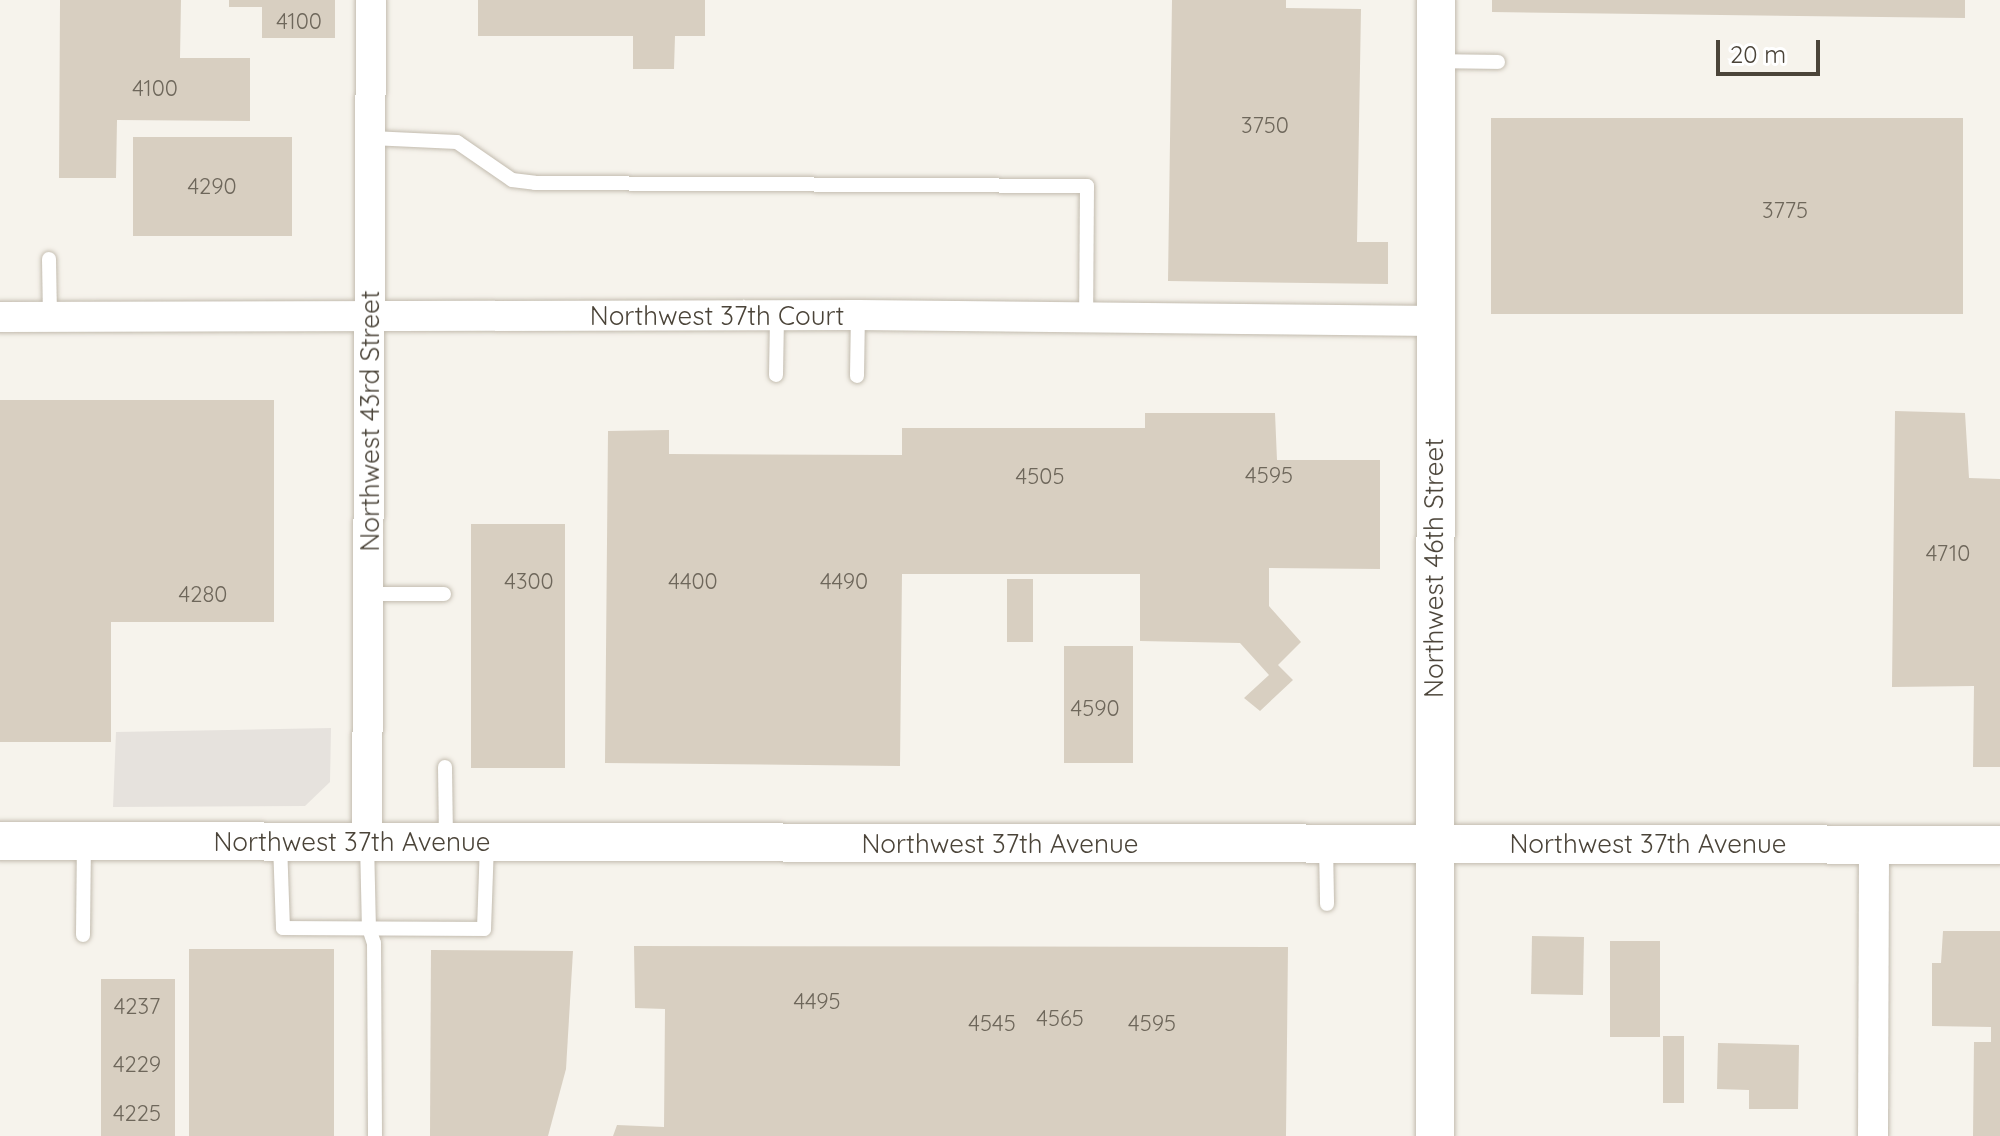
<!DOCTYPE html>
<html>
<head>
<meta charset="utf-8">
<style>
  body { margin:0 }
  #map { position:relative; width:2000px; height:1136px; overflow:hidden; background:#f6f3ec; font-family:Quicksand,sans-serif }
  div>[style] { position:absolute }
  .industrial>* { inset:0; background:#e6e2dd }
  .building>* { inset:0; background:#d8cfc1; transform-origin:0 0 }
  .roads { filter:drop-shadow(0 0 2px #c2bbae) drop-shadow(0 0 2px #c2bbae) }
  .service>* { height:14px; margin:-7px; padding:0 7px; transform-origin:7px; border-radius:7px; background:#fff }
  .minor>* { height:30px; margin:-15px; padding:0 15px; transform-origin:15px; border-radius:15px; background:#fff }
  .tertiary>* { height:38px; margin:-19px; padding:0 19px; transform-origin:19px; border-radius:19px; background:#fff }
  span { translate:-50% -50%; white-space:nowrap; text-align:center; line-height:1.15; -webkit-text-stroke:8px #fff; paint-order:stroke }
  .number-label { font-size:22px; color:#6e675b }
  .number-label span { -webkit-text-stroke-width:0 }
  .street-label { font-size:26px; color:#4b4439 }
  .scale { position:absolute; left:1716px; top:40px; width:104px; height:36px; box-sizing:border-box; border:4px solid #4b4439; border-top:0; padding-left:10px; font-size:24px; line-height:28px; white-space:nowrap; color:#4b4439; -webkit-text-stroke:6px #fff; paint-order:stroke }
</style>
</head>
<body>
<div id="map">
  <div class="industrial">
    <div style="clip-path:polygon(331px 728px,330px 782px,305px 806px,113px 807px,116px 732px)"></div>
  </div>
  <div class="building">
    <div style="clip-path:polygon(60px 0,181px 0,180px 58px,250px 58px,250px 121px,117px 120px,116px 178px,59px 178px)"></div>
    <div style="clip-path:polygon(229px 0,335px 0,335px 38px,262px 38px,262px 7px,229px 7px)"></div>
    <div style="clip-path:polygon(478px 0,705px 0,705px 36px,675px 36px,674px 69px,633px 69px,633px 36px,478px 36px)"></div>
    <div style="clip-path:polygon(1172px 0,1286px 0,1286px 8px,1361px 9px,1357px 242px,1388px 242px,1388px 284px,1168px 281px)"></div>
    <div style="clip-path:polygon(1492px 0,1965px 0,1965px 18px,1492px 12px)"></div>
    <div style="left:1491px;top:118px;width:472px;height:196px"></div>
    <div style="left:133px;top:137px;width:159px;height:99px"></div>
    <div style="clip-path:polygon(0 400px,274px 400px,274px 622px,111px 622px,111px 742px,0 742px)"></div>
    <div style="clip-path:polygon(1895px 411px,1965px 413px,1969px 478px,2000px 479px,2000px 767px,1973px 767px,1974px 686px,1892px 687px)"></div>
    <div style="clip-path:polygon(1145px 413px,1275px 413px,1277px 460px,1380px 460px,1380px 569px,1269px 568px,1269px 606px,1301px 642px,1278px 665px,1293px 680px,1260px 711px,1244px 698px,1269px 675px,1240px 643px,1140px 641px,1140px 574px,902px 574px,900px 766px,605px 763px,608px 431px,669px 430px,669px 454px,902px 455px,902px 428px,1145px 428px)"></div>
    <div style="left:471px;top:524px;width:94px;height:244px"></div>
    <div style="left:1007px;top:579px;width:26px;height:63px"></div>
    <div style="left:1064px;top:646px;width:69px;height:117px"></div>
    <div style="clip-path:polygon(1943px 931px,2000px 931px,2000px 1136px,1973px 1136px,1974px 1042px,1991px 1042px,1991px 1027px,1932px 1026px,1932px 963px,1941px 963px)"></div>
    <div style="left:1532px;top:936px;width:52px;height:58px;rotate:1deg"></div>
    <div style="left:1610px;top:941px;width:50px;height:96px"></div>
    <div style="clip-path:polygon(634px 946px,1288px 947px,1286px 1136px,613px 1136px,617px 1125px,664px 1127px,665px 1009px,635px 1008px)"></div>
    <div style="left:189px;top:949px;width:145px;height:187px"></div>
    <div style="clip-path:polygon(431px 950px,573px 951px,566px 1069px,548px 1136px,430px 1136px)"></div>
    <div style="left:175px;top:979px;width:157px;height:74px;rotate:90deg"></div>
    <div style="left:1663px;top:1036px;width:21px;height:67px"></div>
    <div style="clip-path:polygon(1718px 1043px,1799px 1045px,1798px 1109px,1749px 1109px,1749px 1090px,1717px 1089px)"></div>
  </div>
  <div class="roads">
    <div class="service">
      <div style="left:1435px;top:61px;width:63px;rotate:0.9deg"></div>
      <div style="left:371px;top:138px;width:86px;rotate:2.7deg"></div>
      <div style="left:457px;top:142px;width:67px;rotate:34.6deg"></div>
      <div style="left:512px;top:180px;width:23px;rotate:7deg"></div>
      <div style="left:535px;top:183px;width:552px;rotate:0.31deg"></div>
      <div style="left:1087px;top:186px;width:131px;rotate:90.4deg"></div>
      <div style="left:49px;top:259px;width:58px;rotate:89deg"></div>
      <div style="left:776px;top:375px;width:60px;rotate:-89deg"></div>
      <div style="left:857px;top:376px;width:61px;rotate:-89.1deg"></div>
      <div style="left:369px;top:594px;width:75px"></div>
      <div style="left:445px;top:767px;width:75px;rotate:89.2deg"></div>
      <div style="left:367px;top:842px;width:86px;rotate:88.7deg"></div>
      <div style="left:369px;top:928px;width:16px;rotate:72deg"></div>
      <div style="left:374px;top:943px;width:193px;rotate:89.7deg"></div>
      <div style="left:280px;top:843px;width:85px;rotate:88deg"></div>
      <div style="left:283px;top:928px;width:201px;rotate:0.3deg"></div>
      <div style="left:484px;top:929px;width:85px;rotate:-88deg"></div>
      <div style="left:1326px;top:844px;width:60px;rotate:89deg"></div>
      <div style="left:83px;top:935px;width:91px;rotate:-89.4deg"></div>
    </div>
    <div class="minor">
      <div style="left:0;top:317px;width:858px;rotate:-0.13deg"></div>
      <div style="left:858px;top:315px;width:577px;rotate:0.6deg"></div>
      <div style="left:367px;top:842px;width:842px;rotate:-89.73deg"></div>
      <div style="left:1873px;top:1136px;width:291px;rotate:-89.8deg"></div>
    </div>
    <div class="tertiary">
      <div style="left:0;top:841px;width:2000px;rotate:0.11deg"></div>
      <div style="left:1435px;top:1136px;width:1136px;rotate:-89.95deg"></div>
    </div>
  </div>
  <div class="number-label">
    <span style="left:299px;top:22px">4100</span>
    <span style="left:155px;top:89px">4100</span>
    <span style="left:1265px;top:126px">3750</span>
    <span style="left:212px;top:187px">4290</span>
    <span style="left:1785px;top:211px">3775</span>
    <span style="left:1269px;top:476px">4595</span>
    <span style="left:1040px;top:477px">4505</span>
    <span style="left:1948px;top:554px">4710</span>
    <span style="left:529px;top:582px">4300</span>
    <span style="left:693px;top:582px">4400</span>
    <span style="left:844px;top:582px">4490</span>
    <span style="left:203px;top:595px">4280</span>
    <span style="left:1095px;top:709px">4590</span>
    <span style="left:817px;top:1002px">4495</span>
    <span style="left:137px;top:1007px">4237</span>
    <span style="left:1060px;top:1019px">4565</span>
    <span style="left:992px;top:1024px">4545</span>
    <span style="left:1152px;top:1024px">4595</span>
    <span style="left:137px;top:1065px">4229</span>
    <span style="left:137px;top:1114px">4225</span>
  </div>
  <div class="street-label">
    <span style="left:717px;top:316px">Northwest 37th Court</span>
    <span style="left:370px;top:421px;rotate:-90deg">Northwest 43rd Street</span>
    <span style="left:1434px;top:568px;rotate:-90deg">Northwest 46th Street</span>
    <span style="left:352px;top:842px">Northwest 37th Avenue</span>
    <span style="left:1000px;top:844px">Northwest 37th Avenue</span>
    <span style="left:1648px;top:844px">Northwest 37th Avenue</span>
  </div>
  <div class="scale">20 m</div>
</div>
</body>
</html>
